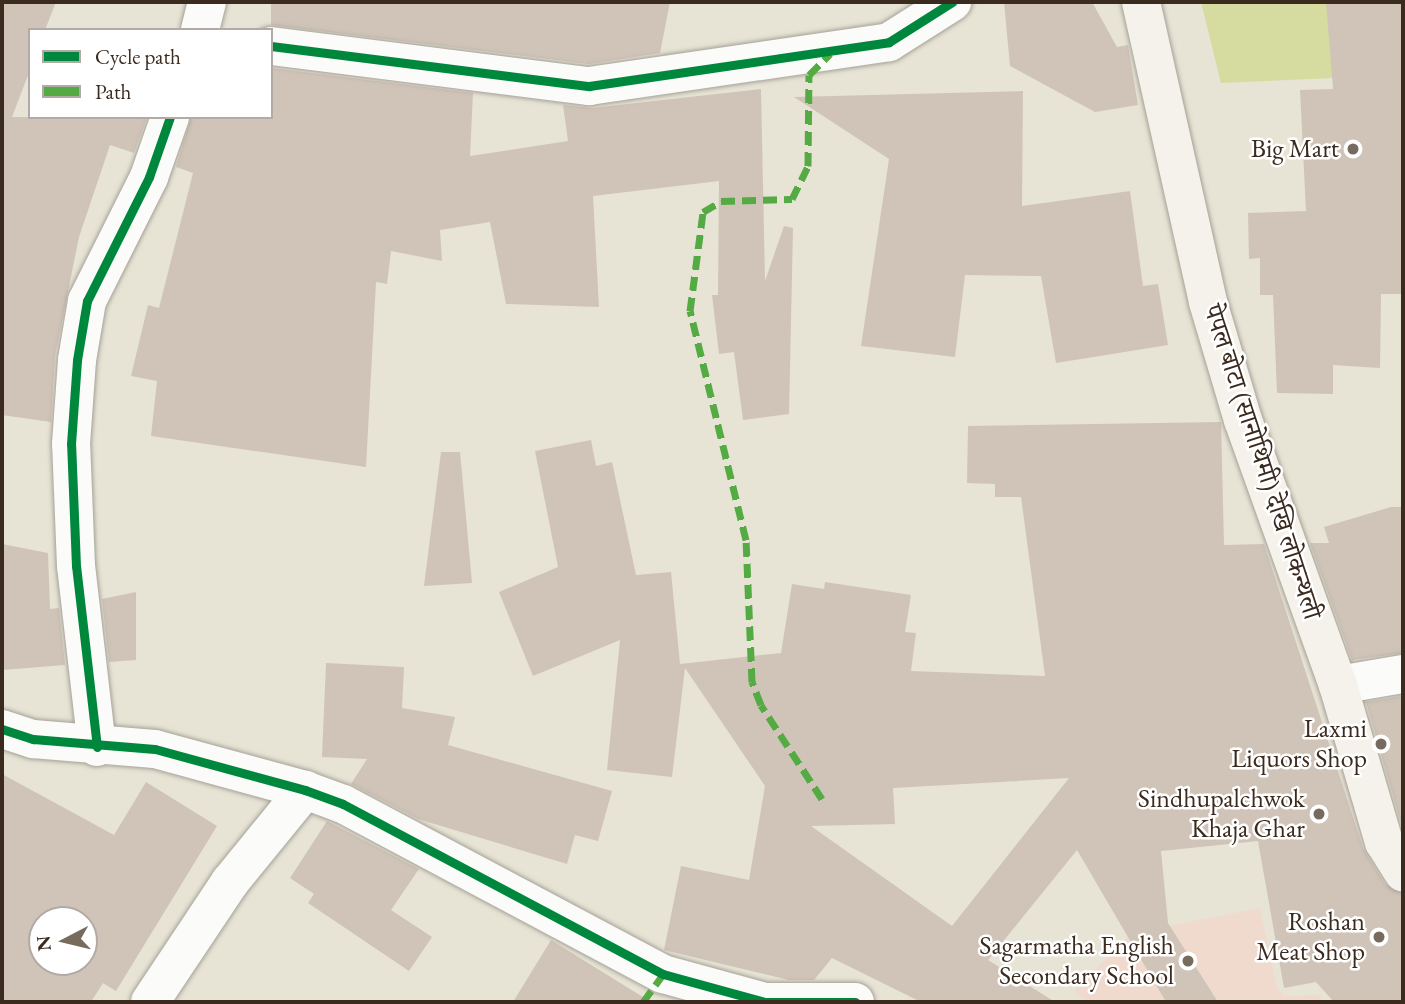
<!DOCTYPE html>
<html>
<head>
<meta charset="utf-8">
<style>
  body { margin:0 }
  #map { position:relative; width:1405px; height:1004px; overflow:hidden; background:#e7e4d5; font-family:"EB Garamond","Noto Serif Devanagari",serif }
  div>[style] { position:absolute }
  .built>* { inset:0; background:#f0dacd }
  .green>* { inset:0; background:#d6dba0 }
  .building>* { inset:0; background:#d0c4b8 }
  .roads { filter:drop-shadow(0 0 2px #a6a198) drop-shadow(0 0 2px #a6a198) }
  .minor>* { height:38px; margin:-19px; padding:0 19px; transform-origin:19px; border-radius:19px; background:#fbfbf9 }
  .secondary>* { height:38px; margin:-19px; padding:0 19px; transform-origin:19px; border-radius:19px; background:#f5f2eb }
  .quiet>* { height:7px; margin-top:-3.5px; transform-origin:0; background:repeating-linear-gradient(90deg,#55ab43 0 14px,transparent 0 21px) }
  .cycleway>* { height:9px; margin:-4.5px; padding:0 4.5px; transform-origin:4.5px; border-radius:4.5px; background:#00873e }
  .dots>* { width:19px; height:19px; translate:-50% -50%; box-sizing:border-box; border:4px solid #fff; border-radius:50% }
  span { translate:-50% -50%; white-space:nowrap; text-align:center; line-height:1.15; -webkit-text-stroke:5px #fff; paint-order:stroke }
  .poi-label { font-size:26px; color:#3b2a1e }
  .right { translate:-100% -50%; text-align:right }
  .street-label { font-size:26px; color:#3b2a1e }
  .frame { position:absolute; inset:0; border:4px solid #3b2a1e; pointer-events:none }
  .legend { position:absolute; left:28px; top:28px; width:245px; height:91px; box-sizing:border-box; background:#fff; border:2px solid #b1aaa5; margin:0; padding:9px 12px; list-style:none; font-size:21px; color:#3b2a1e }
  .legend li { display:flex; align-items:center; gap:14px; height:35px }
  .legend b { width:35px; border:2px solid #b1aaa5 }
  .north { position:absolute; left:28px; top:906px; width:70px; height:70px; box-sizing:border-box; background:#fff; border:2px solid #b1aaa5; border-radius:50%; rotate:263deg; font-size:19px; font-weight:700; line-height:28px; text-align:center; color:#3b2a1e }
  .north::after { content:''; display:block; margin:auto; width:24px; height:32px; background:#776b5e; clip-path:polygon(50% 0,100% 100%,50% 72%,0 100%) }
</style>
</head>
<body>
<div id="map">
  <div class="built">
    <div style="clip-path:polygon(1260px 908px,1277px 989px,1285px 996px,1322px 995px,1320px 1002px,1088px 1002px,1074px 991px,1132px 933px)"></div>
  </div>
  <div class="green">
    <div style="clip-path:polygon(1201px 2px,1403px 2px,1403px 75px,1221px 83px)"></div>
  </div>
  <div class="building">
    <div style="clip-path:polygon(2px 2px,56px 2px,45px 30px,30px 30px,30px 70px,12px 117px,147px 117px,134px 153px,110px 145px,79px 237px,55px 356px,51px 422px,2px 415px)"></div>
    <div style="clip-path:polygon(271px 2px,670px 2px,660px 53px,589px 64px,271px 25px)"></div>
    <div style="clip-path:polygon(1004px 2px,1092px 2px,1117px 47px,1128px 45px,1138px 105px,1095px 112px,1010px 66px)"></div>
    <div style="clip-path:polygon(1326px 2px,1403px 2px,1403px 294px,1381px 294px,1380px 368px,1333px 365px,1333px 394px,1277px 393px,1273px 295px,1260px 295px,1260px 258px,1249px 259px,1248px 213px,1306px 211px,1300px 90px,1333px 89px)"></div>
    <div style="clip-path:polygon(271px 68px,473px 93px,470px 156px,568px 141px,563px 105px,592px 108px,761px 89px,765px 281px,784px 226px,793px 228px,789px 414px,743px 420px,734px 352px,719px 354px,712px 295px,718px 295px,719px 181px,593px 196px,599px 307px,506px 304px,490px 222px,440px 230px,442px 261px,391px 251px,387px 284px,376px 282px,366px 467px,151px 436px,157px 381px,131px 376px,148px 305px,159px 308px,193px 173px,176px 167px,191px 117px,271px 117px)"></div>
    <div style="clip-path:polygon(1023px 91px,1022px 206px,1130px 191px,1143px 286px,1158px 284px,1168px 345px,1056px 363px,1041px 276px,965px 275px,955px 357px,861px 346px,889px 159px,794px 97px)"></div>
    <div style="clip-path:polygon(evenodd,1221px 422px,1224px 545px,1264px 544px,1363px 848px,1385px 884px,1403px 894px,1403px 1002px,1334px 1002px,1316px 982px,1284px 988px,1258px 841px,1161px 851px,1168px 923px,1218px 1002px,1166px 1002px,1077px 850px,988px 960px,1055px 1002px,921px 1002px,832px 958px,814px 980px,789px 980px,664px 950px,681px 866px,749px 880px,765px 786px,685px 668px,672px 777px,607px 770px,620px 640px,533px 676px,499px 592px,558px 567px,535px 451px,591px 440px,596px 466px,612px 462px,636px 575px,671px 572px,680px 664px,781px 653px,792px 584px,824px 589px,825px 582px,911px 595px,905px 632px,916px 633px,911px 671px,1045px 676px,1021px 497px,995px 497px,995px 484px,967px 483px,968px 426px,1221px 422px,1069px 778px,952px 926px,811px 826px,895px 824px,893px 788px,1069px 778px)"></div>
    <div style="clip-path:polygon(441px 452px,460px 452px,472px 583px,424px 586px)"></div>
    <div style="clip-path:polygon(1391px 507px,1403px 507px,1403px 653px,1352px 660px,1310px 543px,1329px 543px,1324px 527px)"></div>
    <div style="clip-path:polygon(2px 544px,48px 553px,50px 609px,59px 608px,65px 665px,2px 670px)"></div>
    <div style="clip-path:polygon(136px 592px,136px 660px,109px 662px,102px 599px)"></div>
    <div style="clip-path:polygon(326px 663px,404px 667px,402px 708px,455px 717px,448px 745px,612px 791px,598px 841px,575px 835px,567px 864px,418px 819px,351px 784px,367px 759px,322px 757px)"></div>
    <div style="clip-path:polygon(1403px 696px,1403px 830px,1366px 702px)"></div>
    <div style="clip-path:polygon(evenodd,2px 774px,114px 835px,146px 782px,217px 826px,116px 991px,103px 983px,91px 1002px,2px 1002px,2px 774px,42px 920px,84px 920px,84px 962px,42px 962px,42px 920px)"></div>
    <div style="clip-path:polygon(327px 821px,419px 869px,391px 910px,432px 937px,409px 971px,308px 903px,314px 894px,290px 878px)"></div>
    <div style="clip-path:polygon(551px 940px,651px 1002px,513px 1002px)"></div>
  </div>
  <div class="roads">
    <div class="minor">
      <div style="left:200px;top:30px;width:29px;rotate:-76deg"></div>
      <div style="left:271px;top:46px;width:321px;rotate:7.2deg"></div>
      <div style="left:589px;top:86px;width:303px;rotate:-8.3deg"></div>
      <div style="left:889px;top:42px;width:75px;rotate:-32.4deg"></div>
      <div style="left:1338px;top:685px;width:66px;rotate:-9.6deg"></div>
      <div style="left:2px;top:729px;width:33px;rotate:18deg"></div>
      <div style="left:33px;top:739px;width:122px;rotate:4.7deg"></div>
      <div style="left:155px;top:749px;width:156px;rotate:15.3deg"></div>
      <div style="left:305px;top:790px;width:40px;rotate:20.2deg"></div>
      <div style="left:343px;top:804px;width:362px;rotate:28deg"></div>
      <div style="left:663px;top:974px;width:106px;rotate:15.4deg"></div>
      <div style="left:765px;top:1002px;width:90px"></div>
      <div style="left:97px;top:747px;width:182px;rotate:-96.6deg"></div>
      <div style="left:76px;top:566px;width:122px;rotate:-92.3deg"></div>
      <div style="left:71px;top:444px;width:84px;rotate:-85.9deg"></div>
      <div style="left:77px;top:360px;width:60px;rotate:-80.4deg"></div>
      <div style="left:87px;top:301px;width:139px;rotate:-63.4deg"></div>
      <div style="left:149px;top:177px;width:64px;rotate:-70.7deg"></div>
      <div style="left:150px;top:1002px;width:144px;rotate:-56.3deg"></div>
      <div style="left:230px;top:882px;width:119px;rotate:-50.8deg"></div>
    </div>
    <div class="secondary">
      <div style="left:1141px;top:2px;width:307px;rotate:77.4deg"></div>
      <div style="left:1208px;top:302px;width:123px;rotate:73.5deg"></div>
      <div style="left:1243px;top:420px;width:282px;rotate:70.3deg"></div>
      <div style="left:1338px;top:685px;width:164px;rotate:73.7deg"></div>
      <div style="left:1384px;top:842px;width:36px;rotate:58deg"></div>
    </div>
  </div>
  <div class="quiet">
    <div style="left:822px;top:799px;width:112px;rotate:-123deg"></div>
    <div style="left:761px;top:705px;width:25px;rotate:-111deg"></div>
    <div style="left:752px;top:682px;width:142px;rotate:-92.4deg"></div>
    <div style="left:746px;top:540px;width:236px;rotate:-103.7deg"></div>
    <div style="left:690px;top:311px;width:100px;rotate:-82.5deg"></div>
    <div style="left:703px;top:212px;width:21px;rotate:-31deg"></div>
    <div style="left:721px;top:201px;width:71px;rotate:-1.6deg"></div>
    <div style="left:792px;top:199px;width:37px;rotate:-64deg"></div>
    <div style="left:808px;top:166px;width:91px;rotate:-89.4deg"></div>
    <div style="left:809px;top:75px;width:30px;rotate:-45deg"></div>
    <div style="left:643px;top:1002px;width:34px;rotate:-54deg"></div>
  </div>
  <div class="cycleway">
    <div style="left:271px;top:46px;width:321px;rotate:7.2deg"></div>
    <div style="left:589px;top:86px;width:303px;rotate:-8.3deg"></div>
    <div style="left:889px;top:42px;width:75px;rotate:-32.4deg"></div>
    <div style="left:2px;top:729px;width:33px;rotate:18deg"></div>
    <div style="left:33px;top:739px;width:122px;rotate:4.7deg"></div>
    <div style="left:155px;top:749px;width:156px;rotate:15.3deg"></div>
    <div style="left:305px;top:790px;width:40px;rotate:20.2deg"></div>
    <div style="left:343px;top:804px;width:362px;rotate:28deg"></div>
    <div style="left:663px;top:974px;width:106px;rotate:15.4deg"></div>
    <div style="left:765px;top:1002px;width:90px"></div>
    <div style="left:97px;top:747px;width:182px;rotate:-96.6deg"></div>
    <div style="left:76px;top:566px;width:122px;rotate:-92.3deg"></div>
    <div style="left:71px;top:444px;width:84px;rotate:-85.9deg"></div>
    <div style="left:77px;top:360px;width:60px;rotate:-80.4deg"></div>
    <div style="left:87px;top:301px;width:139px;rotate:-63.4deg"></div>
    <div style="left:149px;top:177px;width:64px;rotate:-70.7deg"></div>
  </div>
  <div class="dots">
    <div style="left:1353px;top:149px;background:#776b5e"></div>
    <div style="left:1381px;top:744px;background:#776b5e"></div>
    <div style="left:1319px;top:814px;background:#776b5e"></div>
    <div style="left:1379px;top:937px;background:#776b5e"></div>
    <div style="left:1188px;top:961px;background:#776b5e"></div>
  </div>
  <div class="poi-label">
    <span class="right" style="left:1339px;top:149px">Big Mart</span>
    <span class="right" style="left:1367px;top:744px">Laxmi<br>Liquors Shop</span>
    <span class="right" style="left:1305px;top:814px">Sindhupalchwok<br>Khaja Ghar</span>
    <span class="right" style="left:1365px;top:937px">Roshan<br>Meat Shop</span>
    <span class="right" style="left:1174px;top:961px">Sagarmatha English<br>Secondary School</span>
  </div>
  <div class="street-label">
    <span style="left:1262px;top:462px;rotate:72deg">पेपल बोटा (सानोथिमी) देखि लोकन्थली</span>
  </div>
  <div class="frame"></div>
  <ul class="legend">
  <li><b style="height:9px;background:#00873e"></b>Cycle path</li>
  <li><b style="height:9px;background:#55ab43"></b>Path</li>
  </ul>
  <div class="north">N</div>
</div>
</body>
</html>
